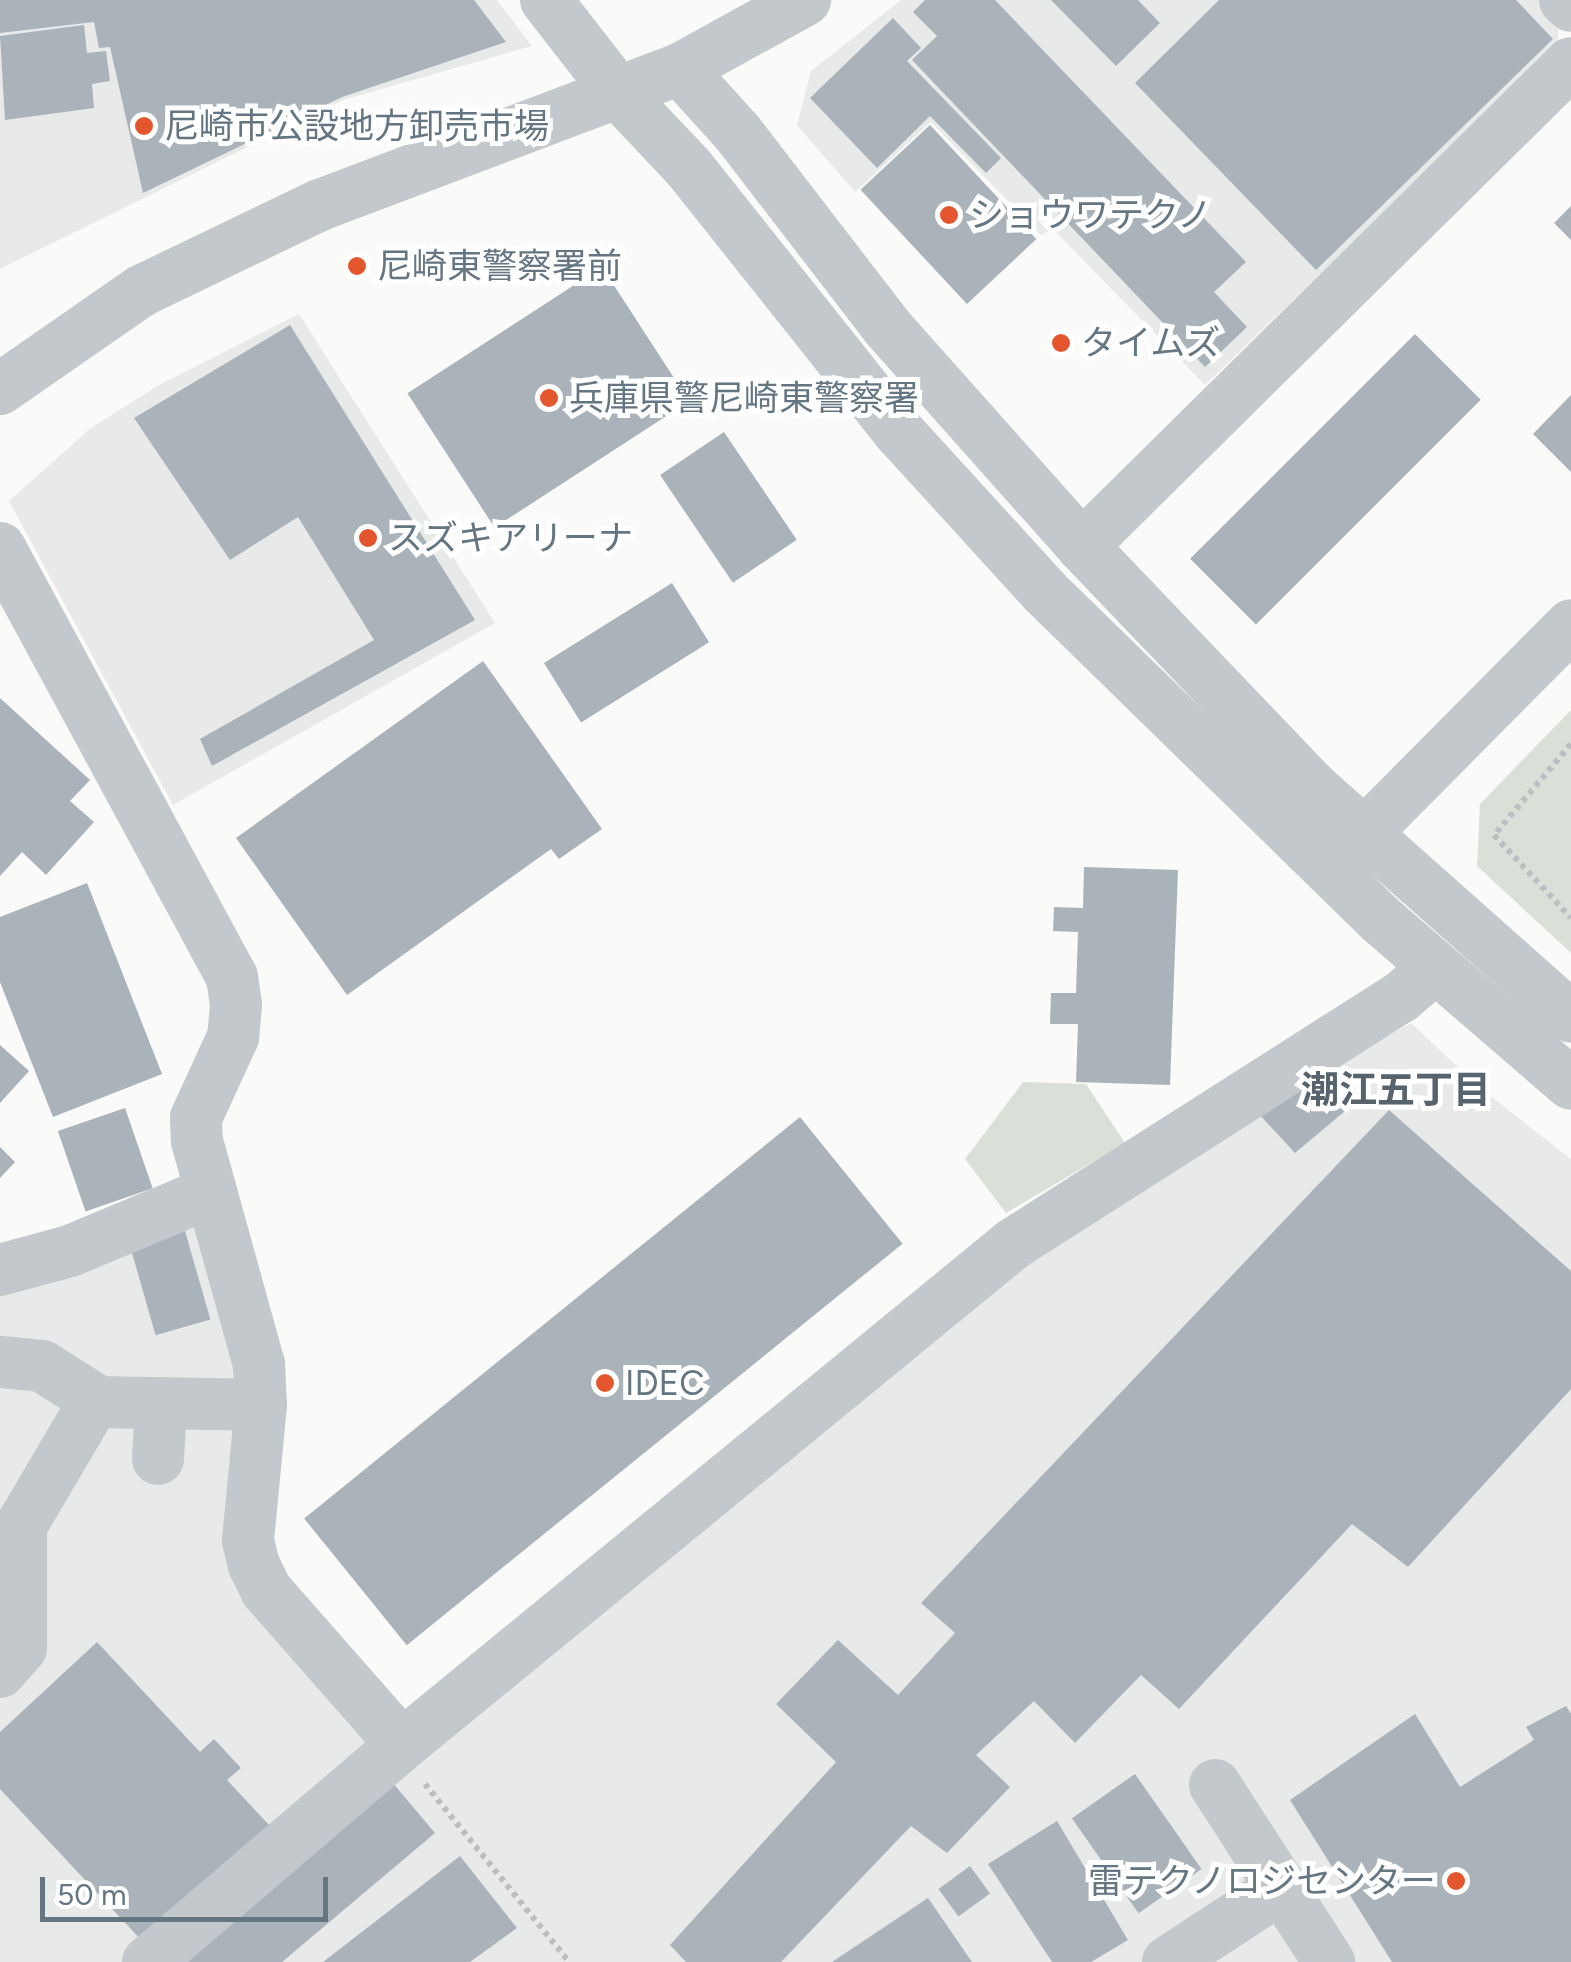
<!DOCTYPE html>
<html>
<head>
<meta charset="utf-8">
<style>
  body { margin:0 }
  #map { position:relative; width:1571px; height:1962px; overflow:hidden; background:#fafaf8; font-family:Figtree,"Noto Sans JP",sans-serif }
  div>[style] { position:absolute }
  .built>* { inset:0; background:#e8e9e9 }
  .green>* { inset:0; background:#dadfd7 }
  .building>* { inset:0; background:#aab3b9; transform-origin:0 0 }
  .path>* { height:6px; margin-top:-3px; transform-origin:0; background:repeating-linear-gradient(90deg,#bbbfc2 0 5px,transparent 0 10px) }
  .minor>* { height:52px; margin:-26px; padding:0 26px; transform-origin:26px; border-radius:26px; background:#c3c8cc }
  .dots>* { width:28px; height:28px; translate:-50% -50%; box-sizing:border-box; border:5px solid #fff; border-radius:50% }
  span { translate:-50% -50%; white-space:nowrap; text-align:center; line-height:1.15; -webkit-text-stroke:10px #fff; paint-order:stroke }
  .poi-label { font-size:35px; color:#657683 }
  .left { translate:0 -50%; text-align:left }
  .right { translate:-100% -50%; text-align:right }
  .neighbourhood-label { font-size:38px; color:#57646e; font-weight:700 }
  .scale { position:absolute; left:40px; top:1877px; width:288px; height:45px; box-sizing:border-box; border:5px solid #657683; border-top:0; padding-left:12px; font-size:30px; line-height:35px; white-space:nowrap; color:#657683; -webkit-text-stroke:8px #fff; paint-order:stroke }
</style>
</head>
<body>
<div id="map">
  <div class="built">
    <div style="clip-path:polygon(0 0,497px 0,532px 46px,343px 100px,0 269px)"></div>
    <div style="clip-path:polygon(901px 0,1541px 0,1559px 18px,1558px 45px,1205px 385px,1053px 229px,1041px 235px,931px 122px,855px 192px,797px 125px,811px 71px)"></div>
    <div style="clip-path:polygon(299px 314px,495px 623px,173px 805px,9px 501px,91px 428px,159px 385px)"></div>
    <div style="clip-path:polygon(1411px 1023px,1479px 1087px,1571px 1159px,1571px 1962px,0 1962px,0 1270px,211px 1192px,259px 1364px,248px 1540px,402px 1744px,1013px 1244px)"></div>
  </div>
  <div class="green">
    <div style="clip-path:polygon(1571px 710px,1571px 953px,1477px 866px,1480px 804px)"></div>
    <div style="clip-path:polygon(1023px 1082px,1086px 1084px,1125px 1143px,1006px 1213px,965px 1159px)"></div>
  </div>
  <div class="building">
    <div style="clip-path:polygon(0 0,474px 0,506px 42px,342px 97px,143px 193px,110px 47px,99px 48px,94px 22px,0 33px)"></div>
    <div style="clip-path:polygon(925px 0,995px 0,1246px 262px,1214px 292px,1247px 327px,1205px 367px,912px 60px,937px 36px,913px 12px)"></div>
    <div style="clip-path:polygon(1051px 0,1138px 0,1160px 23px,1116px 66px)"></div>
    <div style="clip-path:polygon(1219px 0,1516px 0,1553px 39px,1316px 270px,1135px 83px)"></div>
    <div style="clip-path:polygon(893px 18px,921px 48px,907px 61px,1001px 158px,986px 173px,930px 116px,877px 168px,810px 98px)"></div>
    <div style="clip-path:polygon(84px 25px,87px 53px,106px 51px,110px 81px,92px 84px,94px 108px,5px 120px,0 36px)"></div>
    <div style="left:930px;top:125px;width:156px;height:95px;rotate:47deg"></div>
    <div style="clip-path:polygon(1571px 206px,1571px 240px,1554px 223px)"></div>
    <div style="left:602px;top:267px;width:160px;height:232px;rotate:57deg"></div>
    <div style="clip-path:polygon(290px 325px,475px 620px,212px 766px,200px 739px,374px 640px,298px 517px,230px 560px,134px 418px)"></div>
    <div style="left:1415px;top:334px;width:93px;height:318px;rotate:45deg"></div>
    <div style="clip-path:polygon(1571px 395px,1571px 472px,1533px 434px)"></div>
    <div style="left:724px;top:432px;width:130px;height:77px;rotate:56deg"></div>
    <div style="left:672px;top:583px;width:70px;height:151px;rotate:58deg"></div>
    <div style="clip-path:polygon(483px 661px,602px 829px,559px 859px,551px 849px,347px 995px,236px 838px)"></div>
    <div style="clip-path:polygon(0 698px,90px 780px,70px 801px,94px 822px,46px 875px,22px 852px,0 876px)"></div>
    <div style="clip-path:polygon(1084px 867px,1178px 870px,1170px 1085px,1076px 1082px,1078px 1024px,1050px 1024px,1051px 993px,1076px 993px,1078px 932px,1053px 931px,1054px 907px,1083px 908px)"></div>
    <div style="clip-path:polygon(87px 883px,162px 1074px,53px 1117px,0 982px,0 917px)"></div>
    <div style="clip-path:polygon(0 1045px,29px 1071px,0 1103px)"></div>
    <div style="clip-path:polygon(1321px 1069px,1351px 1106px,1295px 1153px,1256px 1111px)"></div>
    <div style="left:125px;top:1108px;width:85px;height:71px;rotate:71deg"></div>
    <div style="clip-path:polygon(1389px 1110px,1571px 1271px,1571px 1389px,1408px 1567px,1352px 1524px,1179px 1709px,1141px 1675px,1075px 1743px,1034px 1701px,976px 1755px,1010px 1787px,947px 1853px,911px 1826px,781px 1962px,686px 1962px,670px 1945px,836px 1762px,776px 1704px,838px 1640px,898px 1695px,955px 1633px,921px 1603px)"></div>
    <div style="left:800px;top:1117px;width:163px;height:638px;rotate:51deg"></div>
    <div style="clip-path:polygon(0 1147px,15px 1162px,0 1178px)"></div>
    <div style="left:185px;top:1231px;width:92px;height:57px;rotate:74deg"></div>
    <div style="clip-path:polygon(97px 1642px,200px 1752px,214px 1739px,241px 1768px,227px 1780px,270px 1826px,144px 1943px,0 1789px,0 1732px)"></div>
    <div style="clip-path:polygon(1566px 1706px,1571px 1714px,1571px 1962px,1392px 1962px,1290px 1800px,1415px 1714px,1460px 1787px,1534px 1740px,1526px 1727px)"></div>
    <div style="left:1135px;top:1774px;width:116px;height:77px;rotate:55deg"></div>
    <div style="clip-path:polygon(391px 1781px,435px 1833px,282px 1962px,175px 1962px)"></div>
    <div style="clip-path:polygon(1057px 1821px,1128px 1940px,1091px 1962px,1052px 1962px,988px 1864px)"></div>
    <div style="clip-path:polygon(460px 1856px,517px 1928px,470px 1962px,323px 1962px)"></div>
    <div style="left:970px;top:1866px;width:34px;height:39px;rotate:54deg"></div>
    <div style="clip-path:polygon(928px 1898px,972px 1962px,832px 1962px)"></div>
  </div>
  <div class="path">
    <div style="left:1571px;top:744px;width:119px;rotate:130.2deg"></div>
    <div style="left:1494px;top:835px;width:113px;rotate:47.1deg"></div>
    <div style="left:425px;top:1784px;width:229px;rotate:51deg"></div>
  </div>
  <div class="minor">
    <div style="left:546px;top:0;width:120px;rotate:52.1deg"></div>
    <div style="left:620px;top:95px;width:100px;rotate:46.6deg"></div>
    <div style="left:689px;top:168px;width:337px;rotate:51.5deg"></div>
    <div style="left:899px;top:432px;width:217px;rotate:47.6deg"></div>
    <div style="left:1045px;top:592px;width:468px;rotate:44.3deg"></div>
    <div style="left:1380px;top:919px;width:252px;rotate:40.8deg"></div>
    <div style="left:1565px;top:0;width:8px;rotate:45deg"></div>
    <div style="left:680px;top:69px;width:85px;rotate:47.9deg"></div>
    <div style="left:737px;top:132px;width:246px;rotate:52.4deg"></div>
    <div style="left:887px;top:327px;width:293px;rotate:48.3deg"></div>
    <div style="left:1082px;top:546px;width:330px;rotate:46.3deg"></div>
    <div style="left:1310px;top:785px;width:349px;rotate:41.6deg"></div>
    <div style="left:0;top:389px;width:172px;rotate:-34.8deg"></div>
    <div style="left:141px;top:291px;width:199px;rotate:-25.7deg"></div>
    <div style="left:320px;top:205px;width:385px;rotate:-20.7deg"></div>
    <div style="left:680px;top:69px;width:143px;rotate:-28.9deg"></div>
    <div style="left:1082px;top:546px;width:687px;rotate:-44.65deg"></div>
    <div style="left:0;top:548px;width:488px;rotate:61.6deg"></div>
    <div style="left:232px;top:977px;width:28px;rotate:82deg"></div>
    <div style="left:236px;top:1005px;width:32px;rotate:95deg"></div>
    <div style="left:233px;top:1037px;width:89px;rotate:114.6deg"></div>
    <div style="left:196px;top:1118px;width:23px;rotate:88deg"></div>
    <div style="left:197px;top:1141px;width:231px;rotate:74.5deg"></div>
    <div style="left:259px;top:1364px;width:41px;rotate:87.2deg"></div>
    <div style="left:261px;top:1405px;width:136px;rotate:95.5deg"></div>
    <div style="left:248px;top:1540px;width:26px;rotate:77deg"></div>
    <div style="left:254px;top:1565px;width:28px;rotate:64deg"></div>
    <div style="left:266px;top:1590px;width:206px;rotate:48.7deg"></div>
    <div style="left:1340px;top:858px;width:328px;rotate:-45.2deg"></div>
    <div style="left:0;top:1270px;width:73px;rotate:-15.2deg"></div>
    <div style="left:70px;top:1251px;width:153px;rotate:-22.7deg"></div>
    <div style="left:0;top:1362px;width:42px;rotate:5.4deg"></div>
    <div style="left:42px;top:1366px;width:67px;rotate:32.3deg"></div>
    <div style="left:158px;top:1459px;width:55px;rotate:-86.9deg"></div>
    <div style="left:0;top:1672px;width:32px;rotate:-49deg"></div>
    <div style="left:21px;top:1648px;width:122px;rotate:-90deg"></div>
    <div style="left:21px;top:1526px;width:144px;rotate:-59.5deg"></div>
    <div style="left:94px;top:1402px;width:167px;rotate:1deg"></div>
    <div style="left:1215px;top:1785px;width:211px;rotate:57.2deg"></div>
    <div style="left:148px;top:1962px;width:334px;rotate:-40.5deg"></div>
    <div style="left:402px;top:1745px;width:790px;rotate:-39.35deg"></div>
    <div style="left:1013px;top:1244px;width:460px;rotate:-32.5deg"></div>
    <div style="left:1401px;top:997px;width:45px;rotate:-40.5deg"></div>
    <div style="left:1168px;top:1962px;width:135px;rotate:-33.2deg"></div>
  </div>
  <div class="dots">
    <div style="left:144px;top:126px;background:#e4572e"></div>
    <div style="left:949px;top:215px;background:#e4572e"></div>
    <div style="left:357px;top:266px;background:#e4572e"></div>
    <div style="left:1061px;top:343px;background:#e4572e"></div>
    <div style="left:549px;top:398px;background:#e4572e"></div>
    <div style="left:368px;top:538px;background:#e4572e"></div>
    <div style="left:605px;top:1383px;background:#e4572e"></div>
    <div style="left:1456px;top:1881px;background:#e4572e"></div>
  </div>
  <div class="poi-label">
    <span class="left" style="left:164px;top:126px">尼崎市公設地方卸売市場</span>
    <span class="left" style="left:969px;top:215px">ショウワテクノ</span>
    <span class="left" style="left:377px;top:266px">尼崎東警察署前</span>
    <span class="left" style="left:1081px;top:343px">タイムズ</span>
    <span class="left" style="left:569px;top:398px">兵庫県警尼崎東警察署</span>
    <span class="left" style="left:388px;top:538px">スズキアリーナ</span>
    <span class="left" style="left:625px;top:1383px">IDEC</span>
    <span class="right" style="left:1436px;top:1881px">雷テクノロジセンター</span>
  </div>
  <div class="neighbourhood-label">
    <span style="left:1396px;top:1091px">潮江五丁目</span>
  </div>
  <div class="scale">50 m</div>
</div>
</body>
</html>
